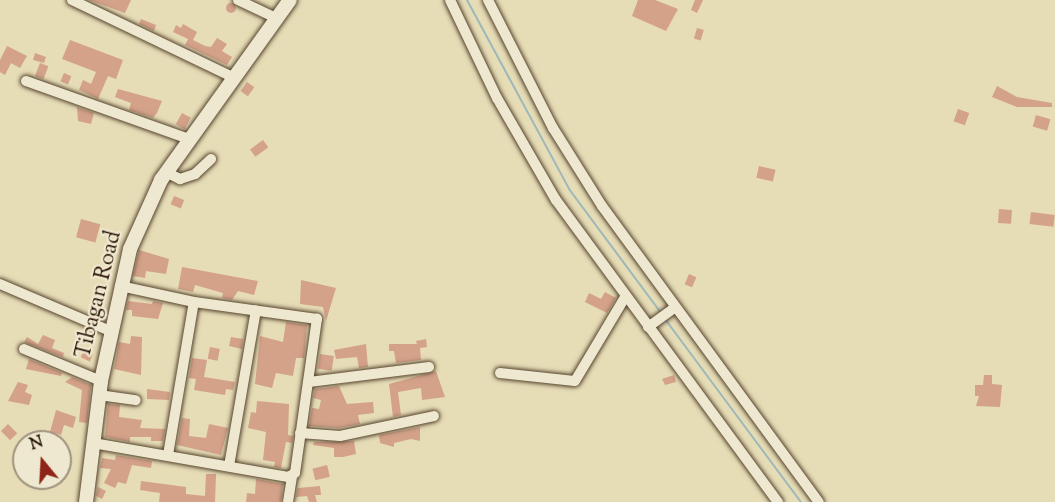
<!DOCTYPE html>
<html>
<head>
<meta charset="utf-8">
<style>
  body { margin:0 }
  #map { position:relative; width:1055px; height:502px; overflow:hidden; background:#e6dcb6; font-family:"Sorts Mill Goudy",serif }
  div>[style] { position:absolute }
  .stream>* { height:2px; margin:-1px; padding:0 1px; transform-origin:1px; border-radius:1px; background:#9cb8ba }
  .building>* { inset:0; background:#d4a189; transform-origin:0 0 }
  .round { border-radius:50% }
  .roads { filter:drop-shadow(0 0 2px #56442e) drop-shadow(0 0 2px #56442e) }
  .minor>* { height:10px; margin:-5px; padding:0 5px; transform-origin:5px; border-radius:5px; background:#efe8d0 }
  .secondary>* { height:14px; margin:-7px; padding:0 7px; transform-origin:7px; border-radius:7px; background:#efe8d0 }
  span { translate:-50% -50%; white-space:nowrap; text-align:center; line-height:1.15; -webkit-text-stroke:4.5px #efe8d0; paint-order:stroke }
  .street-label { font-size:22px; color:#261100 }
  .north { position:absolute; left:12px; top:430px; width:60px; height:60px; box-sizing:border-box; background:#efe8d0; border:2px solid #9f927d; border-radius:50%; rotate:342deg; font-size:16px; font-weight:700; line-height:24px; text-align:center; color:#261100 }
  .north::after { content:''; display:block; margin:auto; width:21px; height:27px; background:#8f2418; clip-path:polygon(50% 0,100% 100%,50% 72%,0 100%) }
</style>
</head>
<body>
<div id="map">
  <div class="stream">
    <div style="left:467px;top:0;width:215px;rotate:61.6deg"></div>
    <div style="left:569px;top:189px;width:156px;rotate:53.4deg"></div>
    <div style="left:665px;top:319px;width:228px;rotate:53.4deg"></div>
  </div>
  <div class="building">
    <div style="clip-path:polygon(89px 0,131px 0,125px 13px)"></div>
    <div style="clip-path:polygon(638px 0,655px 0,678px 9px,666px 31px,632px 16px)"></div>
    <div style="clip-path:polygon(695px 0,703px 0,697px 13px,691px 10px)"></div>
    <div class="round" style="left:226px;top:3px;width:10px;height:10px"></div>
    <div style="clip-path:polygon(141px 19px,156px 25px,154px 31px,139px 24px)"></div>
    <div style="clip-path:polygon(183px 24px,197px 32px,193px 40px,205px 46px,211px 47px,217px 38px,227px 44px,222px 51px,232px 57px,227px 65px,185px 45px,188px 39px,173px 32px,176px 25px,181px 28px)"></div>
    <div style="left:697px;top:28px;width:7px;height:11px;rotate:16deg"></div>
    <div style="clip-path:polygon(70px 40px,123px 60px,116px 79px,108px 76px,98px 99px,79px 90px,83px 80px,91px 84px,96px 72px,62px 59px)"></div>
    <div style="clip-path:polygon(7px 46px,27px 56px,20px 68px,11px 63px,5px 75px,0 72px,0 60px)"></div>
    <div style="clip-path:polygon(35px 53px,46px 57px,44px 63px,33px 60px)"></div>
    <div style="left:40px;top:63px;width:9px;height:14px;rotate:21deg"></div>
    <div style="left:64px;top:73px;width:8px;height:9px;rotate:23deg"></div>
    <div style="left:247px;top:82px;width:9px;height:11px;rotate:36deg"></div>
    <div style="clip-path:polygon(997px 86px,1017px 97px,1052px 103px,1052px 107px,1017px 107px,992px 97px)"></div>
    <div style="clip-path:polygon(118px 89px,162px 101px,157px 113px,153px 118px,129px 110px,131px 103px,115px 97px)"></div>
    <div style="clip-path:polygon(77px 107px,94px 113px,91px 124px,78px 121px)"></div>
    <div style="left:958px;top:109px;width:12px;height:13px;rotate:20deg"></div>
    <div style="left:182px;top:113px;width:10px;height:13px;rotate:29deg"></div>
    <div style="left:1036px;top:115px;width:15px;height:12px;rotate:16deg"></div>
    <div style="left:263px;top:140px;width:9px;height:16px;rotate:54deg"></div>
    <div style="left:759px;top:166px;width:17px;height:12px;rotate:13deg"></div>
    <div style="left:174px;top:196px;width:11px;height:9px;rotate:22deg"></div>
    <div style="left:999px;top:209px;width:13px;height:14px;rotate:4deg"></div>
    <div style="left:1031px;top:212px;width:24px;height:12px;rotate:7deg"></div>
    <div style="left:81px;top:219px;width:20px;height:19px;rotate:15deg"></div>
    <div style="clip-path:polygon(139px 250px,169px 259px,166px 274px,146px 271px,145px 278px,133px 276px)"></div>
    <div style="clip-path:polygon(182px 267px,258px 281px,254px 295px,238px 291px,232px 300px,222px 298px,223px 293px,195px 285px,193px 292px,178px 289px)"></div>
    <div style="left:689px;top:274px;width:8px;height:11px;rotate:23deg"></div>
    <div style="clip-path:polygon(301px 280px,336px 288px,326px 321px,323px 307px,300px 304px)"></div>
    <div style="clip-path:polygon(605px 292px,616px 298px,607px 313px,585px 302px,589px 293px,601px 299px)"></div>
    <div style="clip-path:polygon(128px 301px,152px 304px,153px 301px,163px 303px,158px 319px,132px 316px,132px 310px,126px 310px)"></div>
    <div style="clip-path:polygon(286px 322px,307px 325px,304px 358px,296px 358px,293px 376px,276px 373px,272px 388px,255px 384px,260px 336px,283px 342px)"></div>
    <div style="clip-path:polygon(43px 335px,55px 340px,52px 348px,64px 353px,63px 357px,24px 342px,27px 337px,38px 344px)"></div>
    <div style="clip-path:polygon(131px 336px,142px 337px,141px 375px,114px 369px,119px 342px,130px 344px)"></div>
    <div style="clip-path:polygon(231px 337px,243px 339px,242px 349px,229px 346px)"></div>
    <div style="clip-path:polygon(426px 339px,427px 347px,420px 348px,421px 360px,396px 363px,394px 351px,389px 351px,389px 344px,417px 344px,416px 341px)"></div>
    <div style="clip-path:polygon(366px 344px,368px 367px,359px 368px,357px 357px,336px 359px,334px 350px)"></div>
    <div style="left:210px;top:347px;width:10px;height:12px;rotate:11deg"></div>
    <div style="left:84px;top:350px;width:10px;height:8px;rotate:24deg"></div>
    <div style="left:320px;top:354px;width:14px;height:15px;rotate:8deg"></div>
    <div style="clip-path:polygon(192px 358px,207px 360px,204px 377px,235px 382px,233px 390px,226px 389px,225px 395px,194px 390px,196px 379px,189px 378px)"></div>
    <div style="clip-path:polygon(29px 359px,62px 373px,61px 376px,26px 369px)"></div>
    <div style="clip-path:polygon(436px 371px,445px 397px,422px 400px,421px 388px,398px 392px,401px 415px,393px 417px,389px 384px)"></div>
    <div style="clip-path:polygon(674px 375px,676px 382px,665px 385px,662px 379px)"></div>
    <div style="clip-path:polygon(984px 375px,992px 375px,992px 384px,1002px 385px,1000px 407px,976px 406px,979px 396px,975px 396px,975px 385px,983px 385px)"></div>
    <div style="clip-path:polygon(72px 377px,91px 385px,87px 423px,79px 422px,82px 390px,65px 382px)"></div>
    <div style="clip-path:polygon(18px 382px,28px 385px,25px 392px,32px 395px,29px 405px,8px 401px)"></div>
    <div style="clip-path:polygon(339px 386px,347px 404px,373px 402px,374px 413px,358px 415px,360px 424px,339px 428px,309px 426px,312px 408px,319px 409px,321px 400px,313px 398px,315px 389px)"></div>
    <div style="clip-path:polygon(147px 389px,170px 392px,169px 400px,147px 399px)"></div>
    <div style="clip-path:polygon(257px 401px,289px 404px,288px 435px,293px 436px,292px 443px,286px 442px,281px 468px,274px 467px,275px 462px,263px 460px,266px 432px,248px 428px,251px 412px,256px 413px)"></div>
    <div style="clip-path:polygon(108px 404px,120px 405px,119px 417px,142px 420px,140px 428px,165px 429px,163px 441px,151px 441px,151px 437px,130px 437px,130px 442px,105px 437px)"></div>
    <div style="clip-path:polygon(56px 410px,76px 417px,73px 428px,64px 425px,61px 435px,50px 432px)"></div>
    <div style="clip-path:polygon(182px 418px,190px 419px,189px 436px,206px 438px,209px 424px,228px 428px,221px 455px,177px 445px)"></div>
    <div style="left:8px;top:424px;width:13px;height:10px;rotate:45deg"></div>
    <div style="clip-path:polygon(420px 427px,420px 441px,411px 439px,394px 443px,394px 447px,380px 443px,379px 435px)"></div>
    <div style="clip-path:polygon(354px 441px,356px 454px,343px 457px,334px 457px,334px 448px,313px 445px,314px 442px)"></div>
    <div style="clip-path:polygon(116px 455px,152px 461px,151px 468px,132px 465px,126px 484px,118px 482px,115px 488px,104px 483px,111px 469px,100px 468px,102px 458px,115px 460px)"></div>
    <div style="left:327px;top:465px;width:12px;height:15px;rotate:76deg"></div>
    <div style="clip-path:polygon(206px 474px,216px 474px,215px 502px,159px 502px,160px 493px,140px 490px,141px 481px,186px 487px,186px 494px,205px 496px)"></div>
    <div style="clip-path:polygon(256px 479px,283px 484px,281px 502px,246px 502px,247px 493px,255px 494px)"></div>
    <div style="clip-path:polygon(320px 486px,321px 495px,315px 495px,317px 502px,309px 502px,307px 496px,296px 497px,298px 488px)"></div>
    <div style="clip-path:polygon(98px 487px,106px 491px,102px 499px,96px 496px)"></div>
  </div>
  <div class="roads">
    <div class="minor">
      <div style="left:72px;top:0;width:178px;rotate:25.6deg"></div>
      <div style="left:238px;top:0;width:42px;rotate:25.3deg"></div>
      <div style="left:450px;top:0;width:109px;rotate:64.4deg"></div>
      <div style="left:497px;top:98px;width:118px;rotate:60deg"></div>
      <div style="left:556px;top:200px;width:375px;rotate:53.7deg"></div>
      <div style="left:488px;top:0;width:144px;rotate:63.1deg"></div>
      <div style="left:553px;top:128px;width:92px;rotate:57.9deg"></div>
      <div style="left:602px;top:206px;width:367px;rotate:53.8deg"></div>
      <div style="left:26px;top:81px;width:173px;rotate:19.6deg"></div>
      <div style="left:166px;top:172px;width:16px;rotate:27deg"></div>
      <div style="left:180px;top:179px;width:16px;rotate:-18deg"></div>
      <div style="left:195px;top:174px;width:22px;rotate:-43deg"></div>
      <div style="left:0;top:284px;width:120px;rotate:23.1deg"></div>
      <div style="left:648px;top:327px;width:32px;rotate:-36deg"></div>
      <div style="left:24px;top:349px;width:83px;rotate:22.6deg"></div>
      <div style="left:500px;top:373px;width:75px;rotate:6.1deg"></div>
      <div style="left:575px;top:381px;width:98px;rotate:-59.2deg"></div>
      <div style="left:309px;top:382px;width:121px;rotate:-7.1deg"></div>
      <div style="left:99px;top:395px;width:37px;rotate:8deg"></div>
      <div style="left:300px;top:433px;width:40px;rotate:4.3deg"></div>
      <div style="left:340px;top:436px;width:96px;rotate:-12deg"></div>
      <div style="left:93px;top:443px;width:198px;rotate:9.9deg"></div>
      <div style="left:288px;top:477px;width:8px;rotate:-30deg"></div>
      <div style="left:295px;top:473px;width:156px;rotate:-81.9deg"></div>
      <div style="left:317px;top:319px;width:124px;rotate:-172.1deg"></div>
      <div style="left:194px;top:302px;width:76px;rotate:-167.8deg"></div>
      <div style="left:168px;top:455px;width:155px;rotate:-80.4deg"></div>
      <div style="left:229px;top:466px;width:158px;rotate:-80.2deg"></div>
      <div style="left:288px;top:502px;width:26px;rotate:-81deg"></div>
    </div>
    <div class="secondary">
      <div style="left:86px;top:502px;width:122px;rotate:-82.9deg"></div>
      <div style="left:101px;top:381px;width:135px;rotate:-77.6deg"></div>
      <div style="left:130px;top:249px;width:76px;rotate:-65.8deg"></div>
      <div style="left:161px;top:180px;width:221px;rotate:-54.4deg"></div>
    </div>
  </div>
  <div class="street-label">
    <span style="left:100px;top:295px;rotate:-76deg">Tibagan Road</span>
  </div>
  <div class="north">N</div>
</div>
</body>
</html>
